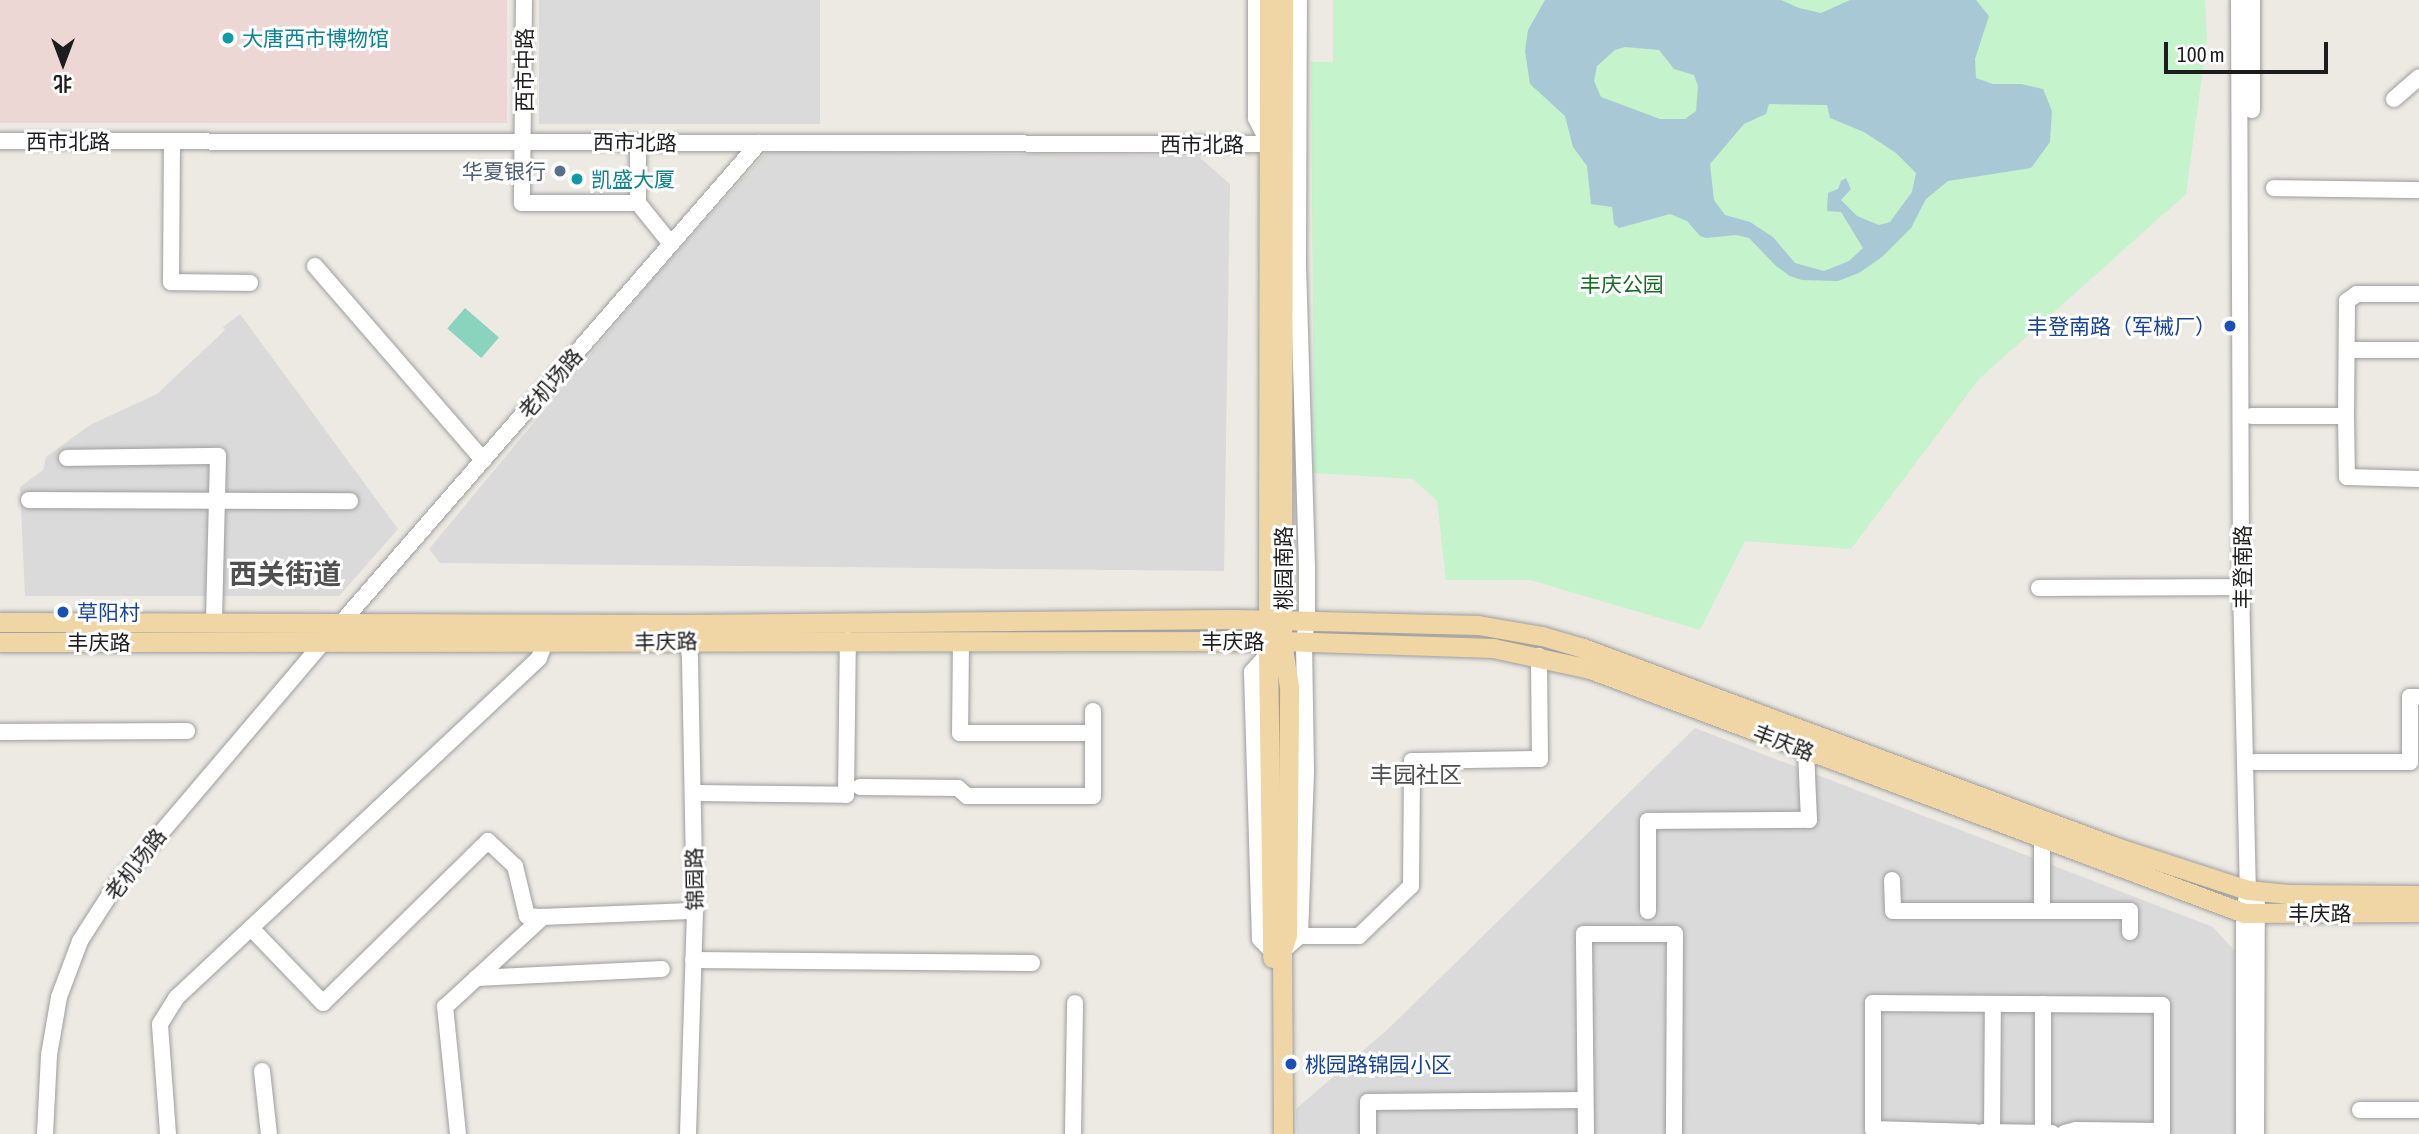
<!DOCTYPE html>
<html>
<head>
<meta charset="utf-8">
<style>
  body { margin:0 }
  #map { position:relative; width:2419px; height:1134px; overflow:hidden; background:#edeae4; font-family:"Asap Condensed","Noto Sans SC",sans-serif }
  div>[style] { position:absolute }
  .residential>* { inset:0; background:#dbdada; transform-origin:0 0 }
  .commercial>* { inset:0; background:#ecd7d4; transform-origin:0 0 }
  .park>* { inset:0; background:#c5f3cc }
  .pitch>* { inset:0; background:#8ad3bd; transform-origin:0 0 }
  .water>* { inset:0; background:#a9c8d6 }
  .roads { filter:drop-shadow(0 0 2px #9e9e9e) drop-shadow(0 0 2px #9e9e9e) }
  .minor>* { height:16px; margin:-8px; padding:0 8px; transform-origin:8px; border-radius:8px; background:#fff }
  .major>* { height:19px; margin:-9.5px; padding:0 9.5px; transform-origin:9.5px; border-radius:9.5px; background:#f1d6a5 }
  .dots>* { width:19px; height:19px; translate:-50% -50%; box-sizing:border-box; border:4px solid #fff; border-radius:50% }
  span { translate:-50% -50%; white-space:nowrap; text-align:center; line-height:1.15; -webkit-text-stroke:6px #fff; paint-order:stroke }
  .culture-label { font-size:21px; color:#0d838f }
  .left { translate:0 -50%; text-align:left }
  .street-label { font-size:21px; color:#1d1d1d }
  .service-label { font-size:21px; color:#4e5e75 }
  .right { translate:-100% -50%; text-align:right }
  .park-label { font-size:21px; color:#176e26 }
  .transit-label { font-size:21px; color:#164399 }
  .neighbourhood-label { font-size:23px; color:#505050 }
  .district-label { font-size:28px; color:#505050; font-weight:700 }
  .north { position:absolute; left:28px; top:28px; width:70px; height:70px; -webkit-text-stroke:5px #fff; paint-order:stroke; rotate:180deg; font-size:19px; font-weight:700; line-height:28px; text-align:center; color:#1d1d1d }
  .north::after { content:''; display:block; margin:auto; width:24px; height:32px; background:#1d1d1d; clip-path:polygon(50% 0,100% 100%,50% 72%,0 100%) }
  .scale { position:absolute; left:2164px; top:42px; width:164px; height:32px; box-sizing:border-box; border:4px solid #1d1d1d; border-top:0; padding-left:9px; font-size:21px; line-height:24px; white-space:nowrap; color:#1d1d1d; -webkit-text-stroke:5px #fff; paint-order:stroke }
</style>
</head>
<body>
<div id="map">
  <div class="residential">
    <div style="left:539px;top:0;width:281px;height:124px"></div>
    <div style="clip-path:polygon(767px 151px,1198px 156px,1230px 184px,1224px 571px,440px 563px,429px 549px,647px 286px)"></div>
    <div style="clip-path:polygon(240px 314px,398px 529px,339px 596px,25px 596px,20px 487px,43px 470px,46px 457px,90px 425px,157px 394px,225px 330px,223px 327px)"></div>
    <div style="clip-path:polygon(1695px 728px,2213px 927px,2235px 951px,2236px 1134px,1297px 1134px,1296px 1109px,1387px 1030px)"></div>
  </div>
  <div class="commercial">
    <div style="left:0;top:0;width:507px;height:123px"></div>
  </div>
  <div class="park">
    <div style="clip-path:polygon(1333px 0,2205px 0,2207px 39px,2186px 194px,1979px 379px,1851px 549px,1745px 541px,1700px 630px,1530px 580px,1446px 580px,1437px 501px,1413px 479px,1314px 473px,1311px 62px,1333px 62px)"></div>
  </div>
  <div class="pitch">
    <div style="left:465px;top:308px;width:45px;height:27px;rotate:41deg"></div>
  </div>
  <div class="water">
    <div style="clip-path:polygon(evenodd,1545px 0,1781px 0,1799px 8px,1821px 13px,1850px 0,1976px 0,1989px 16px,1975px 59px,1976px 78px,1993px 84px,2021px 84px,2043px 89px,2052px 111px,2050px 142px,2031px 168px,1948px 181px,1926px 199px,1911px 228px,1882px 257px,1859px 273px,1838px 281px,1802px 280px,1790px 276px,1776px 266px,1749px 238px,1736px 235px,1706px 238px,1700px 236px,1687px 221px,1670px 214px,1619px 228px,1614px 224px,1612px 207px,1591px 204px,1587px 166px,1573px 147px,1565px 116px,1530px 84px,1525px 51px,1528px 30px,1545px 0,1625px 47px,1659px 50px,1674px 69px,1694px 75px,1698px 86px,1696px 111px,1685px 119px,1660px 119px,1601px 97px,1594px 81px,1597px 66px,1615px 50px,1625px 47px,1545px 0,1769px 104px,1827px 105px,1830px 118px,1864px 132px,1896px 153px,1916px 173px,1912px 192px,1890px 222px,1879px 225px,1857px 216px,1841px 200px,1851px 189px,1846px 178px,1841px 181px,1838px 189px,1828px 193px,1827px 211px,1841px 212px,1863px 248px,1849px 261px,1824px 271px,1795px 263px,1773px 237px,1750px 222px,1725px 215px,1714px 200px,1710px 164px,1744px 124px,1766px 114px,1769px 104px)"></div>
  </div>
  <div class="roads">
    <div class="minor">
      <div style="left:524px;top:0;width:203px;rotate:90.6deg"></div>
      <div style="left:522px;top:203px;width:116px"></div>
      <div style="left:2239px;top:0;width:587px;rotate:89.8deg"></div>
      <div style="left:2241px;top:587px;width:303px;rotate:88.7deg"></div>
      <div style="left:2248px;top:890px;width:23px;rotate:100deg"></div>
      <div style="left:2244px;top:913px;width:221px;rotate:90deg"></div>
      <div style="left:2394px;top:99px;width:33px;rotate:-41deg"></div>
      <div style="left:2252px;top:110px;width:110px;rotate:-90deg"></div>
      <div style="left:0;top:141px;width:1269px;rotate:0.14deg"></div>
      <div style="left:1269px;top:144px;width:29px;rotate:-117deg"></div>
      <div style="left:1256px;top:118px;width:118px;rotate:-90deg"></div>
      <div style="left:172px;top:141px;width:141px;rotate:90.4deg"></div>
      <div style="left:171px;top:282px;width:79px;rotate:0.7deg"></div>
      <div style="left:638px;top:142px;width:61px;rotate:90deg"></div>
      <div style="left:638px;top:203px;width:53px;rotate:51.2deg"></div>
      <div style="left:2274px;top:188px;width:145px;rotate:0.8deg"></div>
      <div style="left:315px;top:266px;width:257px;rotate:49.1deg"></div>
      <div style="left:2347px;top:350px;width:72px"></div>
      <div style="left:2252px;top:416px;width:94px"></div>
      <div style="left:2346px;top:416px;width:61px;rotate:89.1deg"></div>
      <div style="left:2347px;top:477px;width:72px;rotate:1.6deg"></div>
      <div style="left:2346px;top:416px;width:115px;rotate:-89.5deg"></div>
      <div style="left:2347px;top:301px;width:12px;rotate:-35deg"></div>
      <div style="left:2357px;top:294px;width:62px"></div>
      <div style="left:67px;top:458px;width:151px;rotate:-0.8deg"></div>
      <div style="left:218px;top:456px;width:166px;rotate:91.4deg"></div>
      <div style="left:29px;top:500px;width:321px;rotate:0.2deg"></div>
      <div style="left:2039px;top:588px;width:202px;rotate:-0.3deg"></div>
      <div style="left:342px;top:622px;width:635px;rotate:-48.96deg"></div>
      <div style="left:686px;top:629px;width:30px;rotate:82deg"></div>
      <div style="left:690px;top:659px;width:252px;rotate:88.9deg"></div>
      <div style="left:695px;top:911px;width:223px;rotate:91.8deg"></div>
      <div style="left:961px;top:641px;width:92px;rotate:90.6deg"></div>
      <div style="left:960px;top:733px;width:133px"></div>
      <div style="left:1268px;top:654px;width:24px;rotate:132deg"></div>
      <div style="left:1252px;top:672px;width:267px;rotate:88.3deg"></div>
      <div style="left:1260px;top:939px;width:17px;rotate:45deg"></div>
      <div style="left:0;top:732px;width:187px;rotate:-0.3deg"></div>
      <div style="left:2255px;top:762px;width:155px"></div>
      <div style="left:2410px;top:762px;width:65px;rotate:-90deg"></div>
      <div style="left:2410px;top:697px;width:9px"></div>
      <div style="left:860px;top:787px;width:98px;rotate:0.6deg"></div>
      <div style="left:958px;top:788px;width:12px;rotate:42deg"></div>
      <div style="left:967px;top:796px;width:126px"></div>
      <div style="left:1093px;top:796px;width:85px;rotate:-90deg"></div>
      <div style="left:693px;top:793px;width:153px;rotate:0.7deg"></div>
      <div style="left:846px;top:795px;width:155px;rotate:-89.3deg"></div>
      <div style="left:1892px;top:880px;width:31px;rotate:88deg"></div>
      <div style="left:1893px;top:911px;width:149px"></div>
      <div style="left:2042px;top:911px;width:73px;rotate:-90deg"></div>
      <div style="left:1648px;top:911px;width:90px;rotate:-90deg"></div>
      <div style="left:1648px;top:821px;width:161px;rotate:-0.4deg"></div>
      <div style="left:1809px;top:820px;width:69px;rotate:-92.5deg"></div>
      <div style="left:2042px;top:911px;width:88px"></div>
      <div style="left:2130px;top:911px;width:21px;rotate:90deg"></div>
      <div style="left:251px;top:928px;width:104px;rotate:46.2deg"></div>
      <div style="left:323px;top:1003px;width:231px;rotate:-44.5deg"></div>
      <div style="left:488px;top:841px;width:37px;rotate:43deg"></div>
      <div style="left:515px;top:866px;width:51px;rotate:76.5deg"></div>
      <div style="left:527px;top:916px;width:16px;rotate:4deg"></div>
      <div style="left:1300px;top:936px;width:59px"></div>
      <div style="left:1359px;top:936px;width:72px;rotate:-43.9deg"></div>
      <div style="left:1411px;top:886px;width:125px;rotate:-89.5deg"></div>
      <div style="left:1412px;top:761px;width:128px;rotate:-0.9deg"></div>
      <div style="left:1540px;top:759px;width:103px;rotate:-90.6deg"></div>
      <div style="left:1282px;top:951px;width:23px;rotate:-40deg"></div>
      <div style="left:1300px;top:936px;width:166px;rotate:-87.9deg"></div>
      <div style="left:1306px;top:770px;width:129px;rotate:-90.9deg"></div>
      <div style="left:1304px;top:641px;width:21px;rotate:-82deg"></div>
      <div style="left:1307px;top:620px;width:52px;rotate:-90deg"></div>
      <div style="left:1307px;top:568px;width:308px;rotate:-91.7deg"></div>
      <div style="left:1298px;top:260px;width:260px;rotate:-89.8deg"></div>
      <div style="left:693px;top:960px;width:339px;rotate:0.5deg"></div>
      <div style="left:476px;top:978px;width:186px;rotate:-2.8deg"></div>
      <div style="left:262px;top:1071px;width:63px;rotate:83.7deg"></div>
      <div style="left:2360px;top:1110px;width:59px"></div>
      <div style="left:1975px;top:1132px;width:102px;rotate:-178.3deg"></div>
      <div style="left:1873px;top:1129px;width:126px;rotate:-90deg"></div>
      <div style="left:1873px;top:1003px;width:289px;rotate:0.4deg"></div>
      <div style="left:2162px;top:1005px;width:126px;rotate:90deg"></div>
      <div style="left:2162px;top:1131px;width:86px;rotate:-179.3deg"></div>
      <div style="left:2076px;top:1130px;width:12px;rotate:166deg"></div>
      <div style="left:1983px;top:1132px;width:69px;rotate:0.8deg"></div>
      <div style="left:1992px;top:1132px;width:128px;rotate:-89.6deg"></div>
      <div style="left:2043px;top:1133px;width:129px;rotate:-90deg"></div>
      <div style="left:45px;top:1134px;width:79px;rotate:-87.1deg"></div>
      <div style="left:49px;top:1055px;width:59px;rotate:-80.2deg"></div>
      <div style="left:59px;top:997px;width:60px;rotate:-69.4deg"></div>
      <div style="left:80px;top:941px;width:63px;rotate:-57.3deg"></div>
      <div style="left:114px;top:888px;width:324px;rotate:-49.6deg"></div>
      <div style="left:168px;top:1134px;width:110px;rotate:-94.2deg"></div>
      <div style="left:160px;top:1024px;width:31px;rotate:-58deg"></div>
      <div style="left:176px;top:998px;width:497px;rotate:-43.1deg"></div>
      <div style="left:539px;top:658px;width:17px;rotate:-69deg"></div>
      <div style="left:458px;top:1134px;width:128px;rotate:-95.8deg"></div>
      <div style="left:445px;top:1007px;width:133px;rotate:-42.6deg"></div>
      <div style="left:543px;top:917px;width:152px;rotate:-2.3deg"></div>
      <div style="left:1073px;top:1134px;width:131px;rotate:-89.1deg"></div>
      <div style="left:1368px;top:1134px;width:32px;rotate:-90deg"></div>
      <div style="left:1368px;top:1102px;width:217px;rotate:-0.5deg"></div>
      <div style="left:1586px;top:1134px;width:200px;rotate:-90.6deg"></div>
      <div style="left:1584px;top:934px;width:91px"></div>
      <div style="left:1675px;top:934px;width:200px;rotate:90.3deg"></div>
      <div style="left:2256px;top:1134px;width:232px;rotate:-89.8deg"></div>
    </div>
    <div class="major">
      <div style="left:1269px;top:0;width:654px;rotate:90.09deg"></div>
      <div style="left:1268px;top:654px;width:304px;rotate:89.2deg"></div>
      <div style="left:0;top:622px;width:685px;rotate:0.17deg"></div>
      <div style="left:685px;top:624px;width:550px;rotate:-0.52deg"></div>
      <div style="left:1235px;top:619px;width:243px;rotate:1.4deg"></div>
      <div style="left:1478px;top:625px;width:65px;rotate:9.8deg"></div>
      <div style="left:1542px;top:636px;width:43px;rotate:16.3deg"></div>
      <div style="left:1583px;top:648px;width:566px;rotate:20.48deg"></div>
      <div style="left:2113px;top:846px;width:142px;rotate:18.1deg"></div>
      <div style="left:2248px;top:890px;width:40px;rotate:5.7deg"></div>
      <div style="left:2288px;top:894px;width:131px;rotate:0.4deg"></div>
      <div style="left:0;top:642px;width:1282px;rotate:-0.04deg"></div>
      <div style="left:1282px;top:641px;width:211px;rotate:1.9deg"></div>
      <div style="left:1493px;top:648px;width:99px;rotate:12.2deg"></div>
      <div style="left:1590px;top:669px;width:698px;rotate:20.46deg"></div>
      <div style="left:2244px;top:913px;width:175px;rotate:-0.3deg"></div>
      <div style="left:1283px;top:1134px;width:183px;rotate:-90.3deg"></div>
      <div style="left:1282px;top:951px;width:17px;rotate:-73deg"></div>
      <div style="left:1287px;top:935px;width:248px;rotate:-89.5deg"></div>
      <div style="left:1289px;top:687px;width:47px;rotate:-98.7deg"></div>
      <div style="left:1282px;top:641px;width:641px;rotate:-89.91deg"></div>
    </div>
  </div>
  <div class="dots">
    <div style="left:228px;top:38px;background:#0f9aa8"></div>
    <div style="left:560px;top:171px;background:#5c6f8a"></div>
    <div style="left:577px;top:179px;background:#0f9aa8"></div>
    <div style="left:2230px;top:326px;background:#1a4fb4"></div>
    <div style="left:63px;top:612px;background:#1a4fb4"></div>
    <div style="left:1291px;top:1064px;background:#1a4fb4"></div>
  </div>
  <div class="culture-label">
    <span class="left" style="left:242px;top:38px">大唐西市博物馆</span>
    <span class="left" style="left:591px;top:179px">凯盛大厦</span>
  </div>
  <div class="street-label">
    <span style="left:524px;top:70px;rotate:-90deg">西市中路</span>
    <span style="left:68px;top:141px">西市北路</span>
    <span style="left:635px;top:142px;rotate:1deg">西市北路</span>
    <span style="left:1202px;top:144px">西市北路</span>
    <span style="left:550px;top:383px;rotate:-49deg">老机场路</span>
    <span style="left:2242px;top:567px;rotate:-90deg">丰登南路</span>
    <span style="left:1283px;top:568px;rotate:-90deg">桃园南路</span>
    <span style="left:666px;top:641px;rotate:-1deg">丰庆路</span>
    <span style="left:1233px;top:641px">丰庆路</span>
    <span style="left:99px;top:642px">丰庆路</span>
    <span style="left:1784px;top:742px;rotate:21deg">丰庆路</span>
    <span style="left:135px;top:864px;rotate:-52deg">老机场路</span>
    <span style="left:694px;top:879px;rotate:-91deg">锦园路</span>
    <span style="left:2320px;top:913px">丰庆路</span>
  </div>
  <div class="service-label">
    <span class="right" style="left:546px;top:171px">华夏银行</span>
  </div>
  <div class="park-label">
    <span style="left:1622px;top:284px">丰庆公园</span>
  </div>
  <div class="transit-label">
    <span class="right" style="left:2216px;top:326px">丰登南路（军械厂）</span>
    <span class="left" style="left:77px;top:612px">草阳村</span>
    <span class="left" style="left:1305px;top:1064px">桃园路锦园小区</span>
  </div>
  <div class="neighbourhood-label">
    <span style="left:1416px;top:775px">丰园社区</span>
  </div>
  <div class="district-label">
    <span style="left:285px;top:574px">西关街道</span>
  </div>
  <div class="north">北</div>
  <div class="scale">100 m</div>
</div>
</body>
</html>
